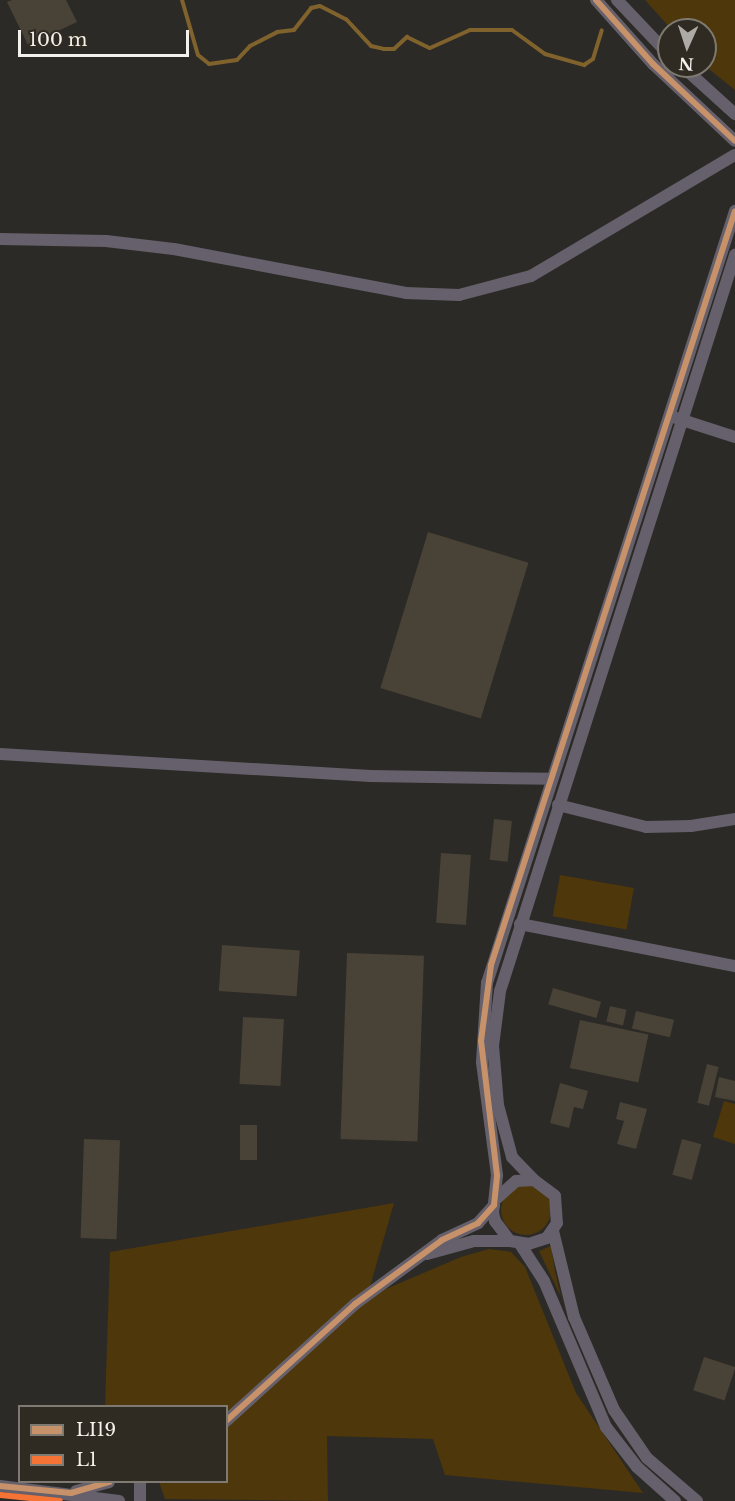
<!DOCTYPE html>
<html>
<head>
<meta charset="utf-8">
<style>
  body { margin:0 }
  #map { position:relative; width:735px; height:1501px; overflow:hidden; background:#2c2a26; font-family:"Libre Baskerville",serif }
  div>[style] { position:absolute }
  .green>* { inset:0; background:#4d370b; transform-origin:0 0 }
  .round { border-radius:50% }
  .stream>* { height:4px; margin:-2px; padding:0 2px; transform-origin:2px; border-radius:2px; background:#80622c }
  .building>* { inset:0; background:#494236; transform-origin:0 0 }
  .minor>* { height:12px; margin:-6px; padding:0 6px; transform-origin:6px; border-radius:6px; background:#65606b }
  .bus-1>* { height:6px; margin:-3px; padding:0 3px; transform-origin:3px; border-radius:3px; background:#c7916a }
  .bus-2>* { height:6px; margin:-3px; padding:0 3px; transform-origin:3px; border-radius:3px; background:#f57335 }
  span { translate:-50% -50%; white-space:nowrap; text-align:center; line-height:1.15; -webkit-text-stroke:5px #302b22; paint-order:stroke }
  .legend { position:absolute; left:18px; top:1405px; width:210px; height:78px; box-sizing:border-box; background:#302b22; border:2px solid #7e7a72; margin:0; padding:8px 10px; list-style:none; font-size:18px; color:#f4f0eb }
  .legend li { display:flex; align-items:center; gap:12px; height:30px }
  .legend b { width:30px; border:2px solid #7e7a72 }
  .north { position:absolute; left:657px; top:18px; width:60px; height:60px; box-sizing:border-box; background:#302b22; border:2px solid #7e7a72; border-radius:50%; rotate:183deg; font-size:16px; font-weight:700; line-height:24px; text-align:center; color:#f4f0eb }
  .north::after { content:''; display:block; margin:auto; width:21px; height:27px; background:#aeaba6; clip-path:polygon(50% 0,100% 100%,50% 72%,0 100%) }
  .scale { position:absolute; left:18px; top:30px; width:171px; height:27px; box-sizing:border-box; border:3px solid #f4f0eb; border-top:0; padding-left:8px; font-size:18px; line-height:21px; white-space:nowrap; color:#f4f0eb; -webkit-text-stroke:4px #302b22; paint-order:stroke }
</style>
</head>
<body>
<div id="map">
  <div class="green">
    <div style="clip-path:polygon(645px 0,735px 0,735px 90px,705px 66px,705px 30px,672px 30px)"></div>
    <div style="left:560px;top:875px;width:75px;height:42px;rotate:10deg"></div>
    <div style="clip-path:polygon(724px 1101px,735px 1104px,735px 1144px,713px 1137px)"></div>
    <div class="round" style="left:501px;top:1185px;width:50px;height:50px"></div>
    <div style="clip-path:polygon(394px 1203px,367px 1297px,461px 1257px,489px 1249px,511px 1252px,525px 1267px,576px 1393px,643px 1493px,445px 1475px,433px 1439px,327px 1436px,328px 1501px,165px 1499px,159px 1482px,226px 1482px,226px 1406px,105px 1406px,110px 1252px)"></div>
    <div style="clip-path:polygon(551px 1246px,555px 1271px,561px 1297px,539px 1251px)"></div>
  </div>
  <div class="stream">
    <div style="left:182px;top:0;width:57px;rotate:73.8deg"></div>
    <div style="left:198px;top:55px;width:14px;rotate:39deg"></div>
    <div style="left:209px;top:64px;width:28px;rotate:-8deg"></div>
    <div style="left:237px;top:60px;width:19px;rotate:-47deg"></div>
    <div style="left:250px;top:46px;width:30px;rotate:-27deg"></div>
    <div style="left:277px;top:32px;width:17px;rotate:-7deg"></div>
    <div style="left:294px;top:30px;width:28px;rotate:-52deg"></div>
    <div style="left:311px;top:8px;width:9px;rotate:-13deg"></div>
    <div style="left:320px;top:6px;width:29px;rotate:27deg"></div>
    <div style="left:346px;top:19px;width:37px;rotate:47deg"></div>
    <div style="left:371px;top:46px;width:13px;rotate:13deg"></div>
    <div style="left:384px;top:49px;width:10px"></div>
    <div style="left:394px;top:49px;width:18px;rotate:-43deg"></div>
    <div style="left:407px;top:37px;width:25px;rotate:26deg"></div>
    <div style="left:430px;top:48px;width:44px;rotate:-24.2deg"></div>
    <div style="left:470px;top:30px;width:42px"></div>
    <div style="left:512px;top:30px;width:41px;rotate:36deg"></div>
    <div style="left:545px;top:54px;width:41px;rotate:15.8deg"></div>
    <div style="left:584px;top:65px;width:11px;rotate:-34deg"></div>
    <div style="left:593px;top:59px;width:30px;rotate:-73deg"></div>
  </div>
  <div class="building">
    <div style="clip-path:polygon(12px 0,66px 0,77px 22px,28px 45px,7px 2px)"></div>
    <div style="left:428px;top:532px;width:105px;height:163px;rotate:17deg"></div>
    <div style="left:494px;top:819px;width:18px;height:41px;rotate:6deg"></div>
    <div style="left:441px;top:853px;width:30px;height:70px;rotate:4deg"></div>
    <div style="left:222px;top:945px;width:78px;height:46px;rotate:4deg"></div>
    <div style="left:347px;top:953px;width:77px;height:186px;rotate:2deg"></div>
    <div style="left:553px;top:988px;width:50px;height:17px;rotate:16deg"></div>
    <div style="left:610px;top:1006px;width:17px;height:16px;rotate:13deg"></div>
    <div style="left:636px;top:1011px;width:39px;height:18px;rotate:13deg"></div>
    <div style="left:243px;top:1017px;width:41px;height:67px;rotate:3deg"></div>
    <div style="left:580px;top:1020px;width:70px;height:49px;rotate:12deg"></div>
    <div style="left:707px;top:1064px;width:12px;height:40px;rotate:14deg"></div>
    <div style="clip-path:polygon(719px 1077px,735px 1081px,735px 1101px,715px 1097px)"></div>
    <div style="clip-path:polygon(560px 1083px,588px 1091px,583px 1109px,574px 1107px,569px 1128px,550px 1123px)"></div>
    <div style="clip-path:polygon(620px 1102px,647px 1109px,636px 1149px,617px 1144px,624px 1121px,616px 1119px)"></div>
    <div style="left:240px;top:1125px;width:17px;height:35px"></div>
    <div style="left:84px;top:1139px;width:36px;height:99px;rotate:2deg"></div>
    <div style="left:682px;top:1139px;width:20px;height:37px;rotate:15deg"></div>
    <div style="left:704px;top:1357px;width:33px;height:35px;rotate:18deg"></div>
  </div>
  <div class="minor">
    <div style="left:596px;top:0;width:86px;rotate:48.3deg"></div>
    <div style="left:653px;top:64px;width:112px;rotate:43.2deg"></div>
    <div style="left:617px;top:0;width:76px;rotate:46.6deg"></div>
    <div style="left:682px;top:66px;width:72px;rotate:42.2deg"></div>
    <div style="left:0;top:239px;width:106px;rotate:1.1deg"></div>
    <div style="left:106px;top:241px;width:68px;rotate:6.7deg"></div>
    <div style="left:174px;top:249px;width:236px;rotate:10.7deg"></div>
    <div style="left:406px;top:293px;width:53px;rotate:2.2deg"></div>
    <div style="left:459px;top:295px;width:74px;rotate:-14.8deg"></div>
    <div style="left:531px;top:276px;width:237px;rotate:-30.7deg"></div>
    <div style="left:676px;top:418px;width:62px;rotate:17.9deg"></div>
    <div style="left:0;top:754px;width:371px;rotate:3.4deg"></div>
    <div style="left:370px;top:776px;width:182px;rotate:0.9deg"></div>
    <div style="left:558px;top:805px;width:91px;rotate:14deg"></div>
    <div style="left:646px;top:827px;width:45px;rotate:-1.3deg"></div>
    <div style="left:691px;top:826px;width:45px;rotate:-9deg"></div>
    <div style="left:520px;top:924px;width:219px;rotate:11.1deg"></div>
    <div style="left:533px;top:1179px;width:30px;rotate:-134deg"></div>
    <div style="left:512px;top:1157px;width:54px;rotate:-105.1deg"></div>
    <div style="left:498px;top:1105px;width:59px;rotate:-94.8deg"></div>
    <div style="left:493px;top:1046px;width:55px;rotate:-82.7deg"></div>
    <div style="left:500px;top:991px;width:773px;rotate:-72.29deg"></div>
    <div style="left:496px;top:1199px;width:27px;rotate:-42deg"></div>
    <div style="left:516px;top:1181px;width:18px;rotate:-3deg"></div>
    <div style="left:534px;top:1180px;width:26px;rotate:37deg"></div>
    <div style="left:555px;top:1196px;width:27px;rotate:86deg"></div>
    <div style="left:557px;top:1223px;width:18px;rotate:124deg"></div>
    <div style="left:547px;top:1238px;width:19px;rotate:162deg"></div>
    <div style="left:529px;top:1244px;width:19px;rotate:-171deg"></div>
    <div style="left:510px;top:1241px;width:25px;rotate:-127deg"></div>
    <div style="left:495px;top:1221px;width:8px;rotate:-104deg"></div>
    <div style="left:493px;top:1213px;width:38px;rotate:-84deg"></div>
    <div style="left:497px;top:1175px;width:114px;rotate:-97.6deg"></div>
    <div style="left:482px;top:1062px;width:79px;rotate:-86.4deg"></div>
    <div style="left:487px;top:983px;width:811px;rotate:-72.19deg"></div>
    <div style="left:553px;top:1231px;width:89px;rotate:76.3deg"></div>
    <div style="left:574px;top:1317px;width:101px;rotate:66.7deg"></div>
    <div style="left:614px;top:1410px;width:58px;rotate:55.5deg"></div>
    <div style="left:647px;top:1458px;width:66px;rotate:40.7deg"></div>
    <div style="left:520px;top:1244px;width:44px;rotate:57deg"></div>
    <div style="left:544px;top:1281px;width:159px;rotate:67deg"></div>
    <div style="left:606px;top:1427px;width:51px;rotate:52.2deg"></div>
    <div style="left:637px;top:1467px;width:51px;rotate:41.8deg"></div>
    <div style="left:427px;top:1254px;width:49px;rotate:-15.5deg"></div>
    <div style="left:474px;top:1241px;width:36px"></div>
    <div style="left:226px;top:1421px;width:174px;rotate:-42.2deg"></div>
    <div style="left:355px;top:1304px;width:108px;rotate:-36.3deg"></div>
    <div style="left:442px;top:1240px;width:40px;rotate:-25deg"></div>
    <div style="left:478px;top:1223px;width:24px;rotate:-48deg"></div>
    <div style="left:0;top:1486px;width:120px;rotate:7.2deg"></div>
    <div style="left:76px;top:1491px;width:34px;rotate:-15deg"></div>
    <div style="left:140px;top:1501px;width:19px;rotate:-90deg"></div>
  </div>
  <div class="bus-1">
    <div style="left:596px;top:0;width:86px;rotate:48.3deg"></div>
    <div style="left:653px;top:64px;width:112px;rotate:43.2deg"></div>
    <div style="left:226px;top:1421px;width:174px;rotate:-42.2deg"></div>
    <div style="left:355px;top:1304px;width:108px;rotate:-36.3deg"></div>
    <div style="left:442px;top:1240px;width:40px;rotate:-25deg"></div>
    <div style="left:478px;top:1223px;width:24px;rotate:-48deg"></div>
    <div style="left:494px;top:1205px;width:30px;rotate:-84deg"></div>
    <div style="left:497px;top:1175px;width:135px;rotate:-96.8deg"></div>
    <div style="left:481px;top:1041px;width:77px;rotate:-82.5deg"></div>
    <div style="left:491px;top:965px;width:792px;rotate:-72.07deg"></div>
    <div style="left:0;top:1486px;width:71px;rotate:5.6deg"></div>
    <div style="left:71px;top:1493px;width:40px;rotate:-16deg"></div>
  </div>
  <div class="bus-2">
    <div style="left:0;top:1495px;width:60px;rotate:5.7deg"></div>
  </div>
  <ul class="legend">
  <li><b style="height:8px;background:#c7916a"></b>LI19</li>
  <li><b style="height:8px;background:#f57335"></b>L1</li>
  </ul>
  <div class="north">N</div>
  <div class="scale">100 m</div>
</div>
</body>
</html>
